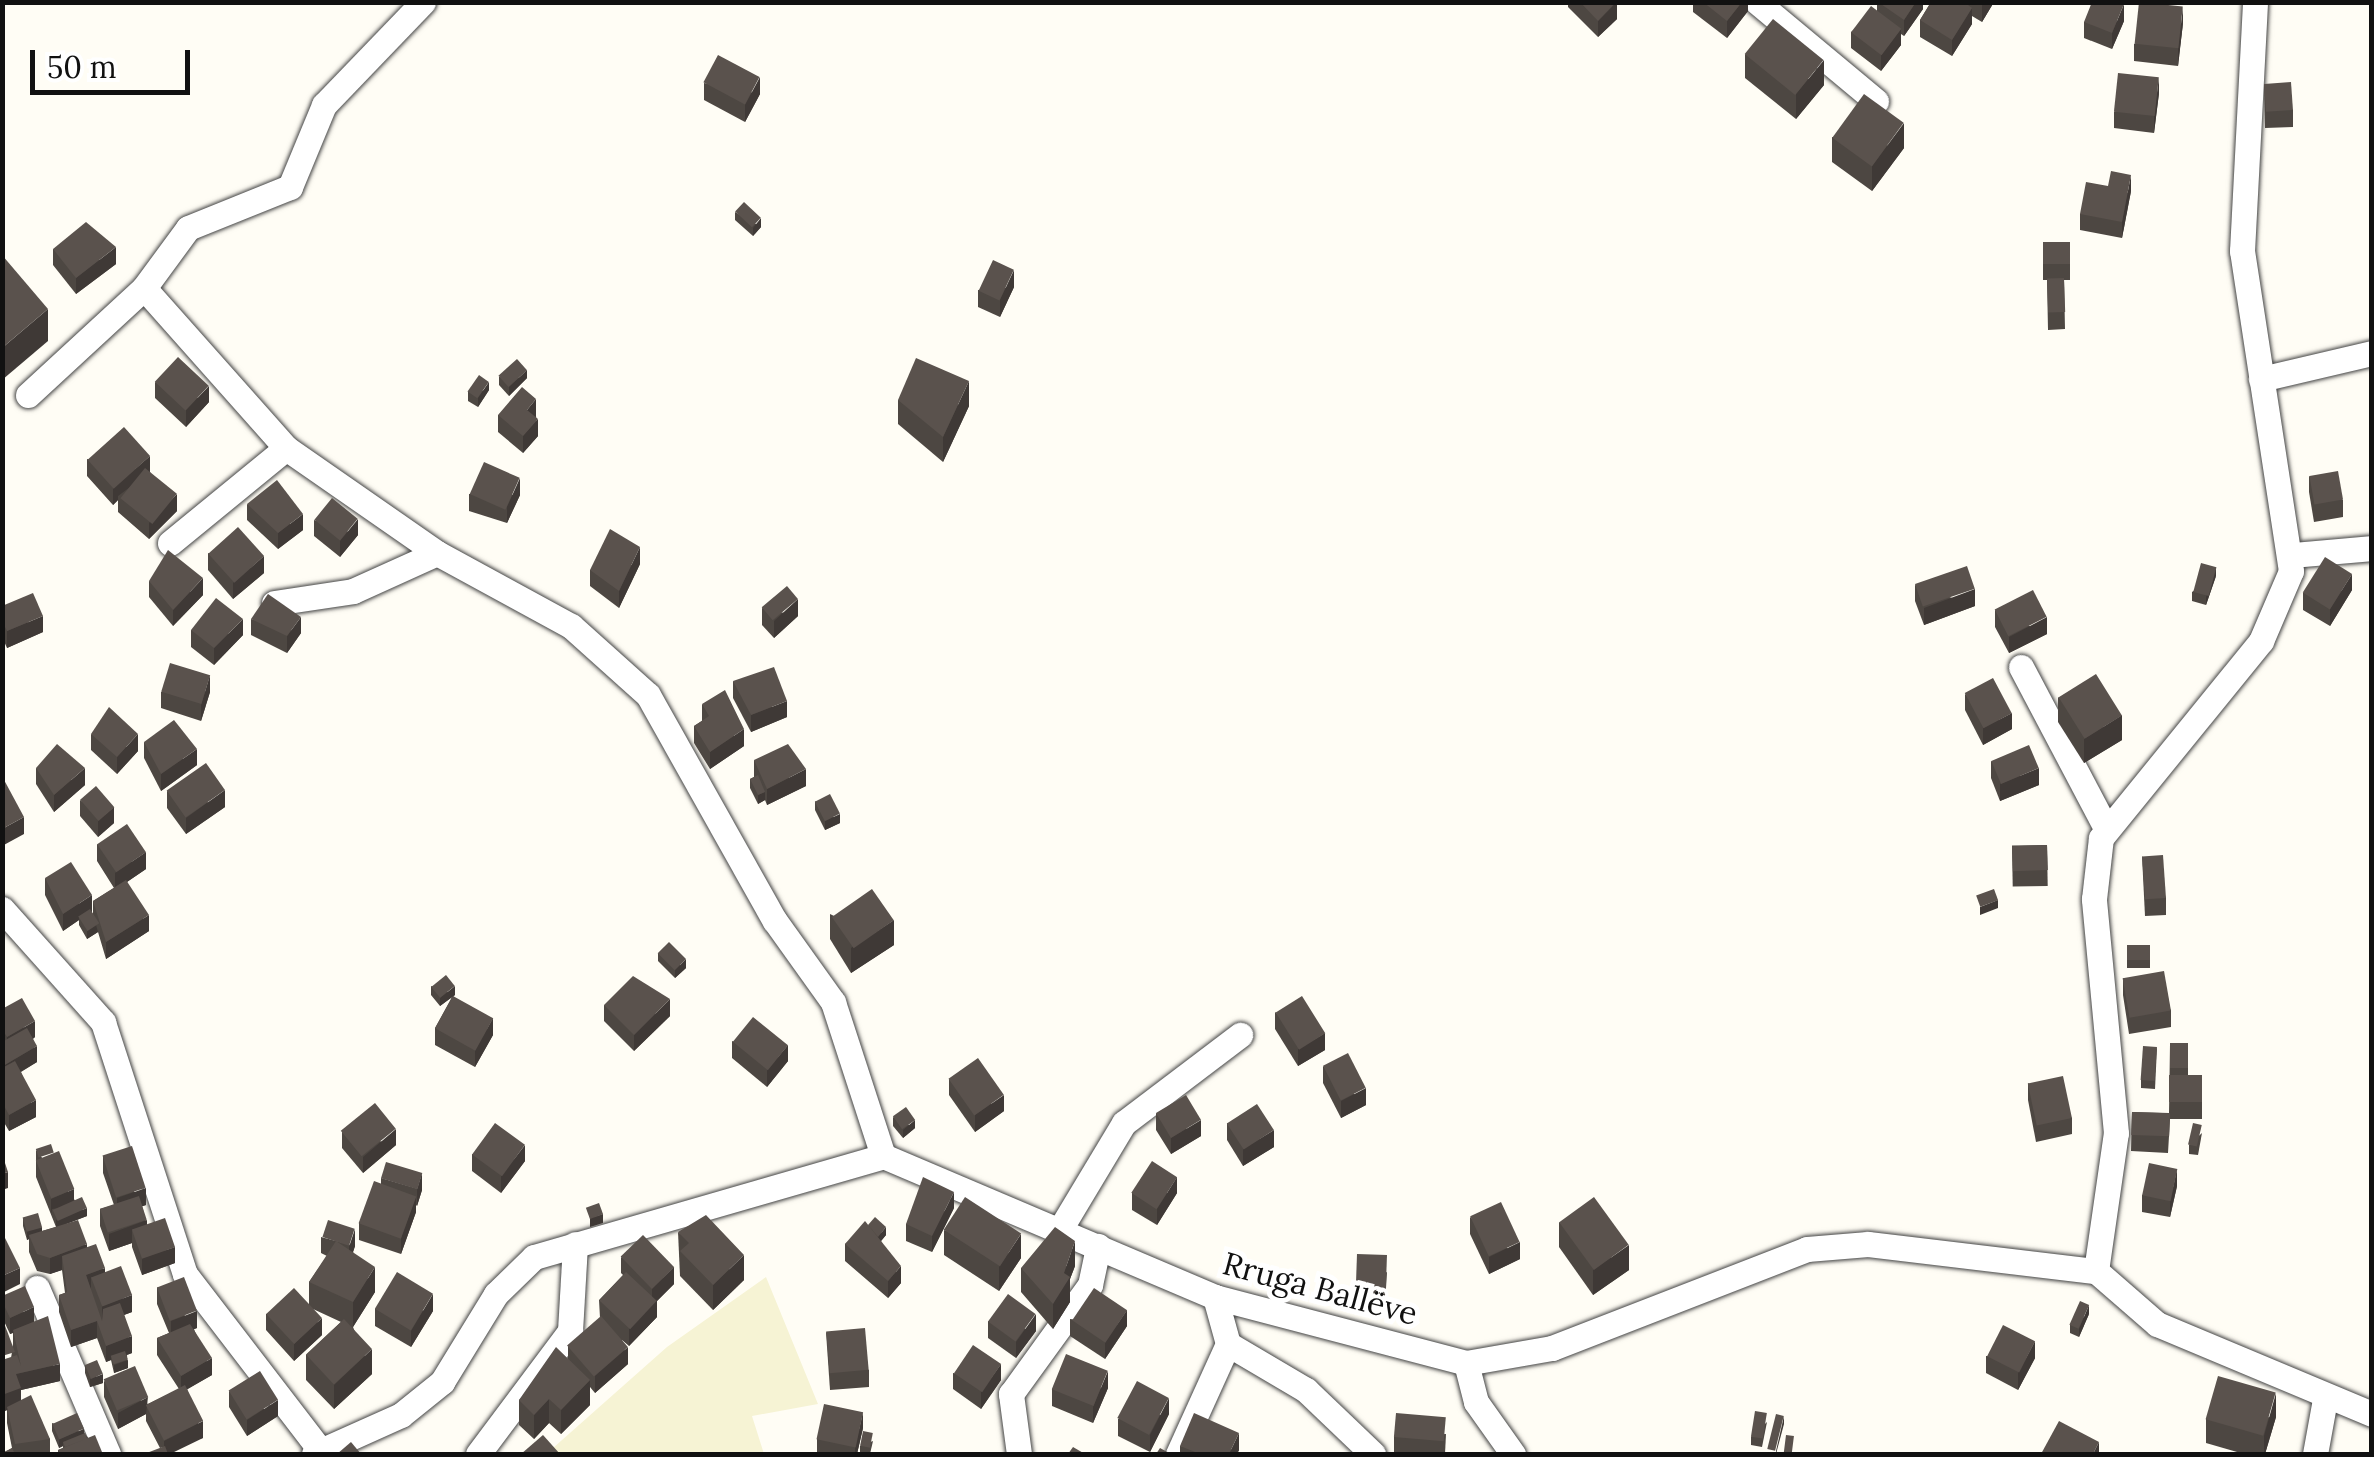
<!DOCTYPE html>
<html>
<head>
<meta charset="utf-8">
<style>
  body { margin:0 }
  #map { position:relative; width:2374px; height:1457px; overflow:hidden; background:#fffdf5; font-family:Lora,serif }
  div>[style] { position:absolute }
  .farmland>* { inset:0; background:#f6f3d4 }
  .roads { filter:drop-shadow(0 0 2px #444) drop-shadow(0 0 2px #444) }
  .minor>* { height:25px; margin:-12.5px; padding:0 12.5px; transform-origin:12.5px; border-radius:12.5px; background:#fff }
  .wall>* { inset:0; background:#4d4742; transform-origin:0 0 }
  .shaded-wall>* { inset:0; background:#3f3936 }
  .building>* { inset:0; background:#5a524d; transform-origin:0 0 }
  span { translate:-50% -50%; white-space:nowrap; text-align:center; line-height:1.15; -webkit-text-stroke:10px #fff; paint-order:stroke }
  .street-label { font-size:32px; color:#111 }
  .frame { position:absolute; inset:0; border:5px solid #111; pointer-events:none }
  .scale { position:absolute; left:30px; top:50px; width:160px; height:45px; box-sizing:border-box; border:5px solid #111; border-top:0; padding-left:12px; font-size:30px; line-height:35px; white-space:nowrap; color:#111; -webkit-text-stroke:8px #fff; paint-order:stroke }
</style>
</head>
<body>
<div id="map">
  <div class="farmland">
    <div style="clip-path:polygon(766px 1277px,818px 1404px,752px 1416px,764px 1454px,557px 1454px,553px 1448px,667px 1347px)"></div>
  </div>
  <div class="roads">
    <div class="minor">
      <div style="left:1757px;top:2px;width:155px;rotate:39.8deg"></div>
      <div style="left:144px;top:288px;width:214px;rotate:48.4deg"></div>
      <div style="left:286px;top:448px;width:184px;rotate:34.8deg"></div>
      <div style="left:437px;top:553px;width:153px;rotate:28.6deg"></div>
      <div style="left:571px;top:626px;width:103px;rotate:41.9deg"></div>
      <div style="left:648px;top:695px;width:259px;rotate:60.7deg"></div>
      <div style="left:775px;top:921px;width:100px;rotate:54.4deg"></div>
      <div style="left:833px;top:1002px;width:162px;rotate:72deg"></div>
      <div style="left:2261px;top:379px;width:114px;rotate:-13.2deg"></div>
      <div style="left:28px;top:395px;width:158px;rotate:-42.7deg"></div>
      <div style="left:144px;top:288px;width:74px;rotate:-53.7deg"></div>
      <div style="left:188px;top:228px;width:110px;rotate:-21.9deg"></div>
      <div style="left:290px;top:187px;width:89px;rotate:-67.5deg"></div>
      <div style="left:324px;top:105px;width:143px;rotate:-46.1deg"></div>
      <div style="left:170px;top:543px;width:150px;rotate:-39.3deg"></div>
      <div style="left:2292px;top:555px;width:80px;rotate:-5deg"></div>
      <div style="left:274px;top:603px;width:80px;rotate:-8.6deg"></div>
      <div style="left:353px;top:591px;width:92px;rotate:-24.3deg"></div>
      <div style="left:2021px;top:667px;width:180px;rotate:62.2deg"></div>
      <div style="left:2px;top:909px;width:152px;rotate:48.2deg"></div>
      <div style="left:103px;top:1022px;width:265px;rotate:72deg"></div>
      <div style="left:185px;top:1274px;width:223px;rotate:52.5deg"></div>
      <div style="left:1062px;top:1226px;width:120px;rotate:-59deg"></div>
      <div style="left:1124px;top:1123px;width:146px;rotate:-37.2deg"></div>
      <div style="left:2096px;top:1271px;width:139px;rotate:-81.8deg"></div>
      <div style="left:2116px;top:1133px;width:235px;rotate:-95.4deg"></div>
      <div style="left:2094px;top:899px;width:61px;rotate:-83.5deg"></div>
      <div style="left:2101px;top:838px;width:254px;rotate:-50.9deg"></div>
      <div style="left:2261px;top:641px;width:76px;rotate:-66.8deg"></div>
      <div style="left:2291px;top:571px;width:324px;rotate:-98.7deg"></div>
      <div style="left:2242px;top:251px;width:249px;rotate:-87deg"></div>
      <div style="left:37px;top:1288px;width:181px;rotate:66.8deg"></div>
      <div style="left:1215px;top:1297px;width:49px;rotate:74.5deg"></div>
      <div style="left:1228px;top:1344px;width:91px;rotate:30.5deg"></div>
      <div style="left:1306px;top:1390px;width:93px;rotate:43.7deg"></div>
      <div style="left:1466px;top:1363px;width:40px;rotate:75.6deg"></div>
      <div style="left:1476px;top:1402px;width:64px;rotate:54.6deg"></div>
      <div style="left:314px;top:1454px;width:95px;rotate:-24.1deg"></div>
      <div style="left:401px;top:1415px;width:53px;rotate:-38.8deg"></div>
      <div style="left:442px;top:1382px;width:103px;rotate:-58.5deg"></div>
      <div style="left:496px;top:1294px;width:53px;rotate:-44.2deg"></div>
      <div style="left:534px;top:1257px;width:363px;rotate:-16.1deg"></div>
      <div style="left:883px;top:1156px;width:361px;rotate:23deg"></div>
      <div style="left:1215px;top:1297px;width:260px;rotate:14.7deg"></div>
      <div style="left:1466px;top:1363px;width:87px;rotate:-9.9deg"></div>
      <div style="left:1552px;top:1348px;width:274px;rotate:-21.2deg"></div>
      <div style="left:1807px;top:1249px;width:61px;rotate:-4.7deg"></div>
      <div style="left:1868px;top:1244px;width:230px;rotate:6.8deg"></div>
      <div style="left:2096px;top:1271px;width:81px;rotate:41deg"></div>
      <div style="left:2157px;top:1324px;width:233px;rotate:22.7deg"></div>
      <div style="left:478px;top:1454px;width:154px;rotate:-53.2deg"></div>
      <div style="left:570px;top:1331px;width:87px;rotate:-86.7deg"></div>
      <div style="left:1019px;top:1454px;width:61px;rotate:-97.6deg"></div>
      <div style="left:1011px;top:1394px;width:135px;rotate:-54.1deg"></div>
      <div style="left:1090px;top:1285px;width:40px;rotate:-78deg"></div>
      <div style="left:1178px;top:1454px;width:121px;rotate:-65.6deg"></div>
      <div style="left:2315px;top:1454px;width:56px;rotate:-79.7deg"></div>
    </div>
  </div>
  <div class="wall">
    <div style="clip-path:polygon(1568px 2px,1617px 2px,1617px 19px,1598px 37px,1568px 7px)"></div>
    <div style="clip-path:polygon(1693px 2px,1748px 2px,1748px 11px,1727px 38px,1693px 12px)"></div>
    <div style="clip-path:polygon(1877px 2px,1923px 2px,1923px 9px,1904px 36px,1901px 34px,1901px 45px,1881px 71px,1851px 48px,1851px 32px,1877px 11px)"></div>
    <div style="clip-path:polygon(1931px 2px,1994px 2px,1982px 22px,1972px 16px,1972px 24px,1952px 56px,1920px 37px,1920px 20px)"></div>
    <div style="clip-path:polygon(2124px 21px,2112px 49px,2084px 38px,2084px 22px)"></div>
    <div style="clip-path:polygon(2183px 23px,2178px 66px,2134px 61px,2134px 44px)"></div>
    <div style="clip-path:polygon(1745px 54px,1824px 85px,1796px 119px,1745px 78px)"></div>
    <div style="clip-path:polygon(704px 83px,760px 94px,745px 122px,704px 100px)"></div>
    <div style="clip-path:polygon(2264px 84px,2293px 110px,2293px 127px,2265px 128px)"></div>
    <div style="clip-path:polygon(2159px 93px,2154px 133px,2114px 128px,2114px 112px)"></div>
    <div style="clip-path:polygon(1832px 137px,1904px 148px,1872px 191px,1832px 162px)"></div>
    <div style="clip-path:polygon(2131px 191px,2122px 238px,2080px 230px,2080px 214px)"></div>
    <div style="clip-path:polygon(735px 212px,761px 227px,753px 236px,735px 220px)"></div>
    <div style="clip-path:polygon(2043px 242px,2070px 242px,2070px 280px,2064px 280px,2065px 329px,2048px 330px,2047px 280px,2043px 280px)"></div>
    <div style="clip-path:polygon(53px 249px,116px 264px,76px 294px,53px 265px)"></div>
    <div style="clip-path:polygon(1014px 287px,1000px 317px,978px 307px,978px 290px)"></div>
    <div style="clip-path:polygon(499px 377px,527px 378px,509px 396px,499px 385px)"></div>
    <div style="clip-path:polygon(155px 382px,209px 402px,186px 427px,155px 398px)"></div>
    <div style="clip-path:polygon(489px 390px,478px 407px,468px 401px,468px 392px)"></div>
    <div style="clip-path:polygon(898px 400px,969px 406px,943px 462px,898px 424px)"></div>
    <div style="clip-path:polygon(498px 415px,536px 416px,538px 436px,523px 453px,498px 432px)"></div>
    <div style="clip-path:polygon(87px 459px,150px 472px,177px 511px,149px 539px,118px 512px,118px 500px,113px 505px,87px 476px)"></div>
    <div style="clip-path:polygon(2309px 476px,2343px 500px,2343px 517px,2314px 522px,2309px 492px)"></div>
    <div style="clip-path:polygon(469px 494px,520px 495px,507px 523px,469px 511px)"></div>
    <div style="clip-path:polygon(247px 504px,303px 530px,278px 549px,247px 520px)"></div>
    <div style="clip-path:polygon(314px 520px,358px 535px,340px 557px,314px 536px)"></div>
    <div style="clip-path:polygon(208px 553px,264px 573px,233px 599px,208px 570px)"></div>
    <div style="clip-path:polygon(640px 564px,619px 608px,590px 586px,590px 570px)"></div>
    <div style="clip-path:polygon(2216px 576px,2206px 605px,2192px 601px,2192px 592px)"></div>
    <div style="clip-path:polygon(149px 581px,203px 595px,173px 626px,149px 597px)"></div>
    <div style="clip-path:polygon(1915px 585px,1975px 606px,1924px 625px,1915px 601px)"></div>
    <div style="clip-path:polygon(2352px 590px,2330px 626px,2303px 610px,2303px 593px)"></div>
    <div style="clip-path:polygon(2px 606px,43px 632px,7px 648px,2px 637px)"></div>
    <div style="clip-path:polygon(762px 608px,798px 616px,774px 638px,762px 625px)"></div>
    <div style="clip-path:polygon(1995px 610px,2047px 634px,2009px 653px,1995px 627px)"></div>
    <div style="clip-path:polygon(251px 619px,301px 633px,287px 653px,251px 635px)"></div>
    <div style="clip-path:polygon(191px 630px,243px 635px,214px 665px,191px 647px)"></div>
    <div style="clip-path:polygon(733px 681px,787px 717px,751px 732px,733px 698px)"></div>
    <div style="clip-path:polygon(161px 692px,210px 692px,201px 721px,161px 708px)"></div>
    <div style="clip-path:polygon(1965px 694px,2012px 729px,1983px 745px,1965px 710px)"></div>
    <div style="clip-path:polygon(2058px 697px,2122px 740px,2084px 763px,2058px 722px)"></div>
    <div style="clip-path:polygon(702px 704px,744px 746px,710px 769px,694px 743px,694px 726px,702px 721px)"></div>
    <div style="clip-path:polygon(91px 734px,138px 751px,117px 774px,91px 750px)"></div>
    <div style="clip-path:polygon(144px 742px,197px 765px,161px 791px,144px 758px)"></div>
    <div style="clip-path:polygon(754px 760px,806px 786px,767px 805px,765px 800px,758px 804px,750px 788px,750px 779px,754px 777px)"></div>
    <div style="clip-path:polygon(1991px 761px,2039px 785px,2000px 801px,1991px 778px)"></div>
    <div style="clip-path:polygon(36px 768px,85px 785px,54px 812px,36px 784px)"></div>
    <div style="clip-path:polygon(167px 791px,225px 807px,186px 834px,167px 808px)"></div>
    <div style="clip-path:polygon(80px 800px,114px 823px,98px 837px,80px 816px)"></div>
    <div style="clip-path:polygon(815px 801px,840px 823px,825px 830px,815px 810px)"></div>
    <div style="clip-path:polygon(97px 844px,146px 869px,127px 882px,149px 931px,106px 959px,98px 932px,87px 939px,79px 925px,79px 920px,63px 931px,45px 895px,45px 878px,93px 914px,93px 901px,114px 888px,97px 861px)"></div>
    <div style="left:2047px;top:845px;width:41px;height:35px;rotate:89deg"></div>
    <div style="clip-path:polygon(2142px 856px,2166px 898px,2166px 915px,2145px 916px)"></div>
    <div style="clip-path:polygon(830px 914px,894px 945px,851px 973px,830px 939px)"></div>
    <div style="left:2127px;top:945px;width:23px;height:23px"></div>
    <div style="clip-path:polygon(658px 953px,686px 968px,675px 978px,658px 961px)"></div>
    <div style="clip-path:polygon(2123px 978px,2171px 1010px,2171px 1027px,2129px 1034px,2123px 995px)"></div>
    <div style="clip-path:polygon(431px 986px,455px 995px,453px 996px,493px 1035px,475px 1067px,435px 1045px,435px 1028px,452px 997px,440px 1006px,431px 995px)"></div>
    <div style="clip-path:polygon(604px 1005px,670px 1016px,634px 1051px,604px 1021px)"></div>
    <div style="clip-path:polygon(2px 1009px,35px 1037px,33px 1039px,37px 1062px,21px 1072px,36px 1117px,9px 1131px,2px 1119px)"></div>
    <div style="clip-path:polygon(1275px 1012px,1325px 1050px,1298px 1066px,1275px 1029px)"></div>
    <div style="clip-path:polygon(732px 1041px,788px 1061px,767px 1087px,732px 1058px)"></div>
    <div style="clip-path:polygon(2188px 1043px,2188px 1075px,2202px 1075px,2202px 1119px,2170px 1119px,2168px 1153px,2131px 1151px,2132px 1112px,2169px 1113px,2170px 1044px)"></div>
    <div style="clip-path:polygon(2157px 1047px,2155px 1089px,2141px 1088px,2141px 1080px)"></div>
    <div style="clip-path:polygon(1323px 1066px,1366px 1105px,1341px 1118px,1323px 1083px)"></div>
    <div style="clip-path:polygon(949px 1079px,1004px 1111px,975px 1132px,949px 1095px)"></div>
    <div style="clip-path:polygon(2028px 1083px,2072px 1118px,2072px 1134px,2036px 1142px,2028px 1100px)"></div>
    <div style="clip-path:polygon(1156px 1113px,1201px 1136px,1171px 1154px,1156px 1130px)"></div>
    <div style="clip-path:polygon(893px 1117px,915px 1128px,903px 1138px,893px 1126px)"></div>
    <div style="clip-path:polygon(1227px 1123px,1274px 1147px,1243px 1166px,1227px 1140px)"></div>
    <div style="clip-path:polygon(342px 1132px,396px 1145px,363px 1173px,342px 1148px)"></div>
    <div style="clip-path:polygon(2202px 1133px,2198px 1155px,2189px 1154px,2189px 1145px)"></div>
    <div style="clip-path:polygon(36px 1150px,87px 1216px,66px 1224px,87px 1247px,105px 1272px,132px 1312px,124px 1315px,132px 1353px,127px 1355px,128px 1368px,114px 1373px,111px 1360px,106px 1362px,97px 1338px,71px 1347px,59px 1312px,59px 1295px,65px 1293px,62px 1270px,50px 1274px,37px 1271px,29px 1252px,29px 1239px,27px 1240px,23px 1226px,23px 1218px,42px 1231px,56px 1227px,36px 1177px)"></div>
    <div style="clip-path:polygon(472px 1154px,525px 1161px,501px 1193px,472px 1171px)"></div>
    <div style="clip-path:polygon(103px 1156px,146px 1205px,142px 1206px,147px 1225px,175px 1263px,142px 1275px,132px 1247px,132px 1243px,109px 1251px,100px 1226px,100px 1209px,114px 1205px,103px 1173px)"></div>
    <div style="clip-path:polygon(381px 1178px,422px 1190px,417px 1206px,416px 1205px,416px 1212px,401px 1254px,359px 1240px,359px 1223px,381px 1184px)"></div>
    <div style="clip-path:polygon(2177px 1186px,2170px 1217px,2142px 1212px,2142px 1195px)"></div>
    <div style="clip-path:polygon(1132px 1193px,1177px 1193px,1157px 1225px,1132px 1210px)"></div>
    <div style="clip-path:polygon(954px 1208px,932px 1252px,906px 1241px,906px 1224px)"></div>
    <div style="clip-path:polygon(1470px 1217px,1520px 1259px,1489px 1274px,1470px 1234px)"></div>
    <div style="clip-path:polygon(1559px 1222px,1629px 1270px,1593px 1295px,1559px 1247px)"></div>
    <div style="clip-path:polygon(868px 1225px,886px 1235px,881px 1241px,901px 1283px,888px 1298px,845px 1261px,845px 1244px)"></div>
    <div style="clip-path:polygon(944px 1230px,1021px 1258px,999px 1291px,944px 1255px)"></div>
    <div style="clip-path:polygon(678px 1232px,744px 1280px,713px 1310px,680px 1276px)"></div>
    <div style="clip-path:polygon(321px 1237px,355px 1246px,353px 1252px,375px 1292px,353px 1327px,372px 1374px,334px 1409px,306px 1380px,306px 1355px,341px 1322px,313px 1309px,322px 1335px,294px 1361px,266px 1330px,266px 1314px,309px 1305px,309px 1282px,327px 1256px,321px 1253px)"></div>
    <div style="clip-path:polygon(621px 1257px,674px 1284px,657px 1301px,657px 1317px,629px 1346px,622px 1340px,628px 1364px,595px 1393px,590px 1387px,590px 1405px,561px 1434px,549px 1423px,534px 1439px,519px 1425px,519px 1400px,568px 1359px,568px 1346px,600px 1318px,599px 1300px,623px 1275px,621px 1273px)"></div>
    <div style="clip-path:polygon(1075px 1266px,1070px 1279px,1070px 1302px,1053px 1329px,1021px 1292px,1021px 1268px)"></div>
    <div style="clip-path:polygon(1387px 1272px,1385px 1305px,1356px 1304px,1356px 1287px)"></div>
    <div style="clip-path:polygon(157px 1287px,197px 1328px,194px 1329px,212px 1375px,187px 1389px,203px 1438px,160px 1448px,146px 1421px,146px 1414px,118px 1429px,104px 1397px,104px 1381px,148px 1404px,179px 1389px,157px 1355px,157px 1338px,169px 1333px,157px 1304px)"></div>
    <div style="clip-path:polygon(2px 1296px,34px 1321px,60px 1381px,21px 1390px,21px 1400px,50px 1439px,50px 1454px,2px 1454px,12px 1448px,7px 1423px,7px 1410px,2px 1412px,13px 1346px,13px 1333px,10px 1334px,2px 1317px)"></div>
    <div style="clip-path:polygon(375px 1309px,433px 1311px,411px 1347px,375px 1326px)"></div>
    <div style="clip-path:polygon(2089px 1314px,2079px 1337px,2070px 1333px,2070px 1325px)"></div>
    <div style="clip-path:polygon(1070px 1319px,1127px 1326px,1105px 1359px,1070px 1336px)"></div>
    <div style="clip-path:polygon(988px 1321px,1036px 1331px,1016px 1358px,988px 1338px)"></div>
    <div style="clip-path:polygon(826px 1332px,869px 1370px,869px 1387px,830px 1390px)"></div>
    <div style="clip-path:polygon(1986px 1356px,2035px 1358px,2018px 1390px,1986px 1373px)"></div>
    <div style="clip-path:polygon(85px 1365px,103px 1383px,90px 1387px,85px 1373px)"></div>
    <div style="clip-path:polygon(953px 1373px,1001px 1380px,981px 1409px,953px 1389px)"></div>
    <div style="clip-path:polygon(1108px 1388px,1093px 1423px,1052px 1406px,1052px 1389px)"></div>
    <div style="clip-path:polygon(229px 1391px,278px 1416px,247px 1436px,229px 1407px)"></div>
    <div style="clip-path:polygon(1169px 1414px,1150px 1452px,1118px 1436px,1118px 1419px)"></div>
    <div style="clip-path:polygon(2276px 1417px,2265px 1454px,2244px 1454px,2206px 1443px,2206px 1419px)"></div>
    <div style="clip-path:polygon(1767px 1422px,1762px 1447px,1751px 1445px,1751px 1437px)"></div>
    <div style="clip-path:polygon(52px 1423px,84px 1433px,102px 1454px,58px 1454px,58px 1450px,63px 1448px,63px 1446px,59px 1448px,52px 1431px)"></div>
    <div style="clip-path:polygon(863px 1428px,857px 1454px,817px 1454px,817px 1439px)"></div>
    <div style="clip-path:polygon(1446px 1434px,1445px 1454px,1394px 1454px,1394px 1437px)"></div>
    <div style="clip-path:polygon(873px 1441px,870px 1454px,860px 1454px,860px 1446px)"></div>
    <div style="clip-path:polygon(1180px 1446px,1239px 1450px,1237px 1454px,1180px 1454px)"></div>
  </div>
  <div class="shaded-wall">
    <div style="clip-path:polygon(1617px 2px,1617px 19px,1598px 37px,1598px 21px)"></div>
    <div style="clip-path:polygon(1742px 2px,1748px 2px,1748px 11px,1727px 38px,1727px 21px)"></div>
    <div style="clip-path:polygon(1916px 2px,1923px 2px,1923px 9px,1904px 36px,1904px 20px)"></div>
    <div style="clip-path:polygon(1983px 2px,1994px 2px,1982px 22px,1982px 5px)"></div>
    <div style="clip-path:polygon(2124px 4px,2124px 21px,2112px 49px,2112px 33px)"></div>
    <div style="clip-path:polygon(2183px 7px,2183px 23px,2178px 66px,2178px 49px)"></div>
    <div style="clip-path:polygon(1972px 8px,1972px 24px,1952px 56px,1952px 40px)"></div>
    <div style="clip-path:polygon(1901px 29px,1901px 45px,1881px 71px,1881px 55px)"></div>
    <div style="clip-path:polygon(1824px 60px,1824px 85px,1796px 119px,1796px 94px)"></div>
    <div style="clip-path:polygon(760px 77px,760px 94px,745px 122px,745px 105px)"></div>
    <div style="clip-path:polygon(2159px 77px,2159px 93px,2154px 133px,2154px 116px)"></div>
    <div style="clip-path:polygon(1904px 123px,1904px 148px,1872px 191px,1872px 166px)"></div>
    <div style="clip-path:polygon(2131px 175px,2131px 191px,2122px 238px,2122px 222px)"></div>
    <div style="clip-path:polygon(761px 218px,761px 227px,753px 236px,753px 228px)"></div>
    <div style="clip-path:polygon(116px 247px,116px 264px,76px 294px,76px 278px)"></div>
    <div style="clip-path:polygon(1014px 270px,1014px 287px,1000px 317px,1000px 300px)"></div>
    <div style="clip-path:polygon(48px 309px,48px 341px,2px 380px,2px 348px)"></div>
    <div style="clip-path:polygon(527px 370px,527px 378px,509px 396px,509px 387px)"></div>
    <div style="clip-path:polygon(969px 381px,969px 406px,943px 462px,943px 437px)"></div>
    <div style="clip-path:polygon(489px 382px,489px 390px,478px 407px,478px 398px)"></div>
    <div style="clip-path:polygon(209px 386px,209px 402px,186px 427px,186px 410px)"></div>
    <div style="clip-path:polygon(536px 399px,536px 416px,527px 427px,527px 410px)"></div>
    <div style="clip-path:polygon(538px 419px,538px 436px,523px 453px,523px 436px)"></div>
    <div style="clip-path:polygon(150px 456px,150px 472px,118px 496px,118px 500px,113px 505px,113px 488px)"></div>
    <div style="clip-path:polygon(520px 478px,520px 495px,507px 523px,507px 507px)"></div>
    <div style="clip-path:polygon(177px 494px,177px 511px,149px 539px,149px 523px)"></div>
    <div style="clip-path:polygon(303px 514px,303px 530px,278px 549px,278px 533px)"></div>
    <div style="clip-path:polygon(358px 519px,358px 535px,340px 557px,340px 541px)"></div>
    <div style="clip-path:polygon(640px 547px,640px 564px,619px 608px,619px 591px)"></div>
    <div style="clip-path:polygon(264px 556px,264px 573px,233px 599px,233px 583px)"></div>
    <div style="clip-path:polygon(2216px 567px,2216px 576px,2206px 605px,2206px 597px)"></div>
    <div style="clip-path:polygon(2352px 574px,2352px 590px,2330px 626px,2330px 609px)"></div>
    <div style="clip-path:polygon(203px 578px,203px 595px,173px 626px,173px 610px)"></div>
    <div style="clip-path:polygon(1975px 589px,1975px 606px,1924px 625px,1924px 608px)"></div>
    <div style="clip-path:polygon(798px 599px,798px 616px,774px 638px,774px 621px)"></div>
    <div style="clip-path:polygon(43px 616px,43px 632px,7px 648px,7px 631px)"></div>
    <div style="clip-path:polygon(301px 617px,301px 633px,287px 653px,287px 636px)"></div>
    <div style="clip-path:polygon(2047px 617px,2047px 634px,2009px 653px,2009px 637px)"></div>
    <div style="clip-path:polygon(243px 619px,243px 635px,214px 665px,214px 648px)"></div>
    <div style="clip-path:polygon(210px 675px,210px 692px,201px 721px,201px 705px)"></div>
    <div style="clip-path:polygon(787px 701px,787px 717px,751px 732px,751px 715px)"></div>
    <div style="clip-path:polygon(2012px 713px,2012px 729px,1983px 745px,1983px 728px)"></div>
    <div style="clip-path:polygon(2122px 715px,2122px 740px,2084px 763px,2084px 739px)"></div>
    <div style="clip-path:polygon(744px 729px,744px 746px,710px 769px,710px 752px)"></div>
    <div style="clip-path:polygon(138px 734px,138px 751px,117px 774px,117px 757px)"></div>
    <div style="clip-path:polygon(197px 749px,197px 765px,161px 791px,161px 774px)"></div>
    <div style="clip-path:polygon(85px 768px,85px 785px,54px 812px,54px 795px)"></div>
    <div style="clip-path:polygon(2039px 768px,2039px 785px,2000px 801px,2000px 784px)"></div>
    <div style="clip-path:polygon(806px 769px,806px 786px,767px 805px,767px 789px)"></div>
    <div style="clip-path:polygon(225px 790px,225px 807px,186px 834px,186px 818px)"></div>
    <div style="clip-path:polygon(765px 792px,765px 800px,758px 804px,758px 795px)"></div>
    <div style="clip-path:polygon(114px 807px,114px 823px,98px 837px,98px 820px)"></div>
    <div style="clip-path:polygon(840px 814px,840px 823px,825px 830px,825px 821px)"></div>
    <div style="clip-path:polygon(24px 817px,24px 834px,2px 846px,2px 829px)"></div>
    <div style="clip-path:polygon(146px 852px,146px 869px,115px 890px,115px 873px)"></div>
    <div style="clip-path:polygon(92px 895px,92px 912px,79px 917px,79px 920px,63px 931px,63px 914px)"></div>
    <div style="clip-path:polygon(1998px 900px,1998px 908px,1980px 915px,1980px 907px)"></div>
    <div style="clip-path:polygon(149px 915px,149px 931px,106px 959px,106px 942px)"></div>
    <div style="clip-path:polygon(894px 920px,894px 945px,851px 973px,851px 948px)"></div>
    <div style="clip-path:polygon(96px 925px,98px 932px,87px 939px,87px 931px)"></div>
    <div style="clip-path:polygon(686px 959px,686px 968px,675px 978px,675px 970px)"></div>
    <div style="clip-path:polygon(455px 986px,455px 995px,440px 1006px,440px 998px)"></div>
    <div style="clip-path:polygon(670px 999px,670px 1016px,634px 1051px,634px 1035px)"></div>
    <div style="clip-path:polygon(493px 1018px,493px 1035px,475px 1067px,475px 1050px)"></div>
    <div style="clip-path:polygon(35px 1021px,35px 1037px,7px 1054px,7px 1037px)"></div>
    <div style="clip-path:polygon(1325px 1033px,1325px 1050px,1298px 1066px,1298px 1049px)"></div>
    <div style="clip-path:polygon(788px 1045px,788px 1061px,767px 1087px,767px 1070px)"></div>
    <div style="clip-path:polygon(37px 1046px,37px 1062px,3px 1082px,3px 1066px)"></div>
    <div style="clip-path:polygon(1366px 1088px,1366px 1105px,1341px 1118px,1341px 1101px)"></div>
    <div style="clip-path:polygon(1004px 1095px,1004px 1111px,975px 1132px,975px 1115px)"></div>
    <div style="clip-path:polygon(36px 1100px,36px 1117px,9px 1131px,9px 1115px)"></div>
    <div style="clip-path:polygon(915px 1120px,915px 1128px,903px 1138px,903px 1130px)"></div>
    <div style="clip-path:polygon(1201px 1120px,1201px 1136px,1171px 1154px,1171px 1138px)"></div>
    <div style="clip-path:polygon(396px 1129px,396px 1145px,363px 1173px,363px 1157px)"></div>
    <div style="clip-path:polygon(1274px 1130px,1274px 1147px,1243px 1166px,1243px 1149px)"></div>
    <div style="clip-path:polygon(525px 1145px,525px 1161px,501px 1193px,501px 1176px)"></div>
    <div style="clip-path:polygon(2177px 1169px,2177px 1186px,2170px 1217px,2170px 1201px)"></div>
    <div style="clip-path:polygon(8px 1172px,8px 1188px,2px 1190px,2px 1174px)"></div>
    <div style="clip-path:polygon(422px 1173px,422px 1190px,417px 1206px,417px 1189px)"></div>
    <div style="clip-path:polygon(1177px 1177px,1177px 1193px,1157px 1225px,1157px 1209px)"></div>
    <div style="clip-path:polygon(146px 1188px,146px 1205px,117px 1215px,117px 1198px)"></div>
    <div style="clip-path:polygon(74px 1189px,74px 1206px,52px 1209px,51px 1215px,51px 1199px)"></div>
    <div style="clip-path:polygon(954px 1192px,954px 1208px,932px 1252px,932px 1236px)"></div>
    <div style="clip-path:polygon(416px 1196px,416px 1212px,401px 1254px,401px 1238px)"></div>
    <div style="clip-path:polygon(87px 1208px,87px 1216px,56px 1228px,56px 1220px)"></div>
    <div style="clip-path:polygon(603px 1214px,603px 1223px,590px 1227px,590px 1218px)"></div>
    <div style="clip-path:polygon(147px 1220px,147px 1237px,132px 1230px,132px 1243px,109px 1251px,109px 1234px)"></div>
    <div style="clip-path:polygon(42px 1227px,42px 1235px,29px 1235px,29px 1239px,27px 1240px,27px 1231px)"></div>
    <div style="clip-path:polygon(886px 1227px,886px 1235px,876px 1247px,876px 1239px)"></div>
    <div style="clip-path:polygon(355px 1229px,355px 1246px,349px 1264px,349px 1247px)"></div>
    <div style="clip-path:polygon(1021px 1234px,1021px 1258px,999px 1291px,999px 1267px)"></div>
    <div style="clip-path:polygon(1075px 1241px,1075px 1266px,1070px 1279px,1070px 1302px,1053px 1329px,1053px 1304px)"></div>
    <div style="clip-path:polygon(1520px 1242px,1520px 1259px,1489px 1274px,1489px 1257px)"></div>
    <div style="clip-path:polygon(87px 1244px,87px 1261px,62px 1256px,62px 1270px,50px 1274px,50px 1258px)"></div>
    <div style="clip-path:polygon(1629px 1245px,1629px 1270px,1593px 1295px,1593px 1270px)"></div>
    <div style="clip-path:polygon(175px 1247px,175px 1263px,142px 1275px,142px 1258px)"></div>
    <div style="clip-path:polygon(744px 1255px,744px 1280px,713px 1310px,713px 1285px)"></div>
    <div style="clip-path:polygon(901px 1266px,901px 1283px,888px 1298px,888px 1281px)"></div>
    <div style="clip-path:polygon(375px 1267px,375px 1292px,353px 1327px,353px 1302px)"></div>
    <div style="clip-path:polygon(674px 1267px,674px 1284px,657px 1301px,657px 1317px,629px 1346px,629px 1329px,652px 1305px,652px 1288px)"></div>
    <div style="clip-path:polygon(20px 1268px,20px 1284px,2px 1293px,2px 1276px)"></div>
    <div style="clip-path:polygon(105px 1268px,105px 1285px,91px 1277px,91px 1290px,86px 1275px)"></div>
    <div style="clip-path:polygon(433px 1294px,433px 1311px,411px 1347px,411px 1331px)"></div>
    <div style="clip-path:polygon(132px 1295px,132px 1312px,102px 1323px,102px 1306px)"></div>
    <div style="clip-path:polygon(2089px 1305px,2089px 1314px,2079px 1337px,2079px 1329px)"></div>
    <div style="clip-path:polygon(34px 1307px,34px 1324px,10px 1334px,10px 1318px)"></div>
    <div style="clip-path:polygon(1127px 1310px,1127px 1326px,1105px 1359px,1105px 1342px)"></div>
    <div style="clip-path:polygon(197px 1311px,197px 1328px,171px 1338px,171px 1321px)"></div>
    <div style="clip-path:polygon(1036px 1314px,1036px 1331px,1016px 1358px,1016px 1342px)"></div>
    <div style="clip-path:polygon(322px 1318px,322px 1335px,294px 1361px,294px 1344px)"></div>
    <div style="clip-path:polygon(97px 1321px,97px 1338px,71px 1347px,71px 1330px)"></div>
    <div style="clip-path:polygon(132px 1336px,132px 1353px,112px 1360px,111px 1356px,111px 1360px,106px 1362px,106px 1346px)"></div>
    <div style="clip-path:polygon(2035px 1341px,2035px 1358px,2018px 1390px,2018px 1373px)"></div>
    <div style="clip-path:polygon(628px 1347px,628px 1364px,595px 1393px,595px 1376px)"></div>
    <div style="clip-path:polygon(372px 1349px,372px 1374px,334px 1409px,334px 1385px)"></div>
    <div style="clip-path:polygon(212px 1358px,212px 1375px,181px 1393px,181px 1376px)"></div>
    <div style="clip-path:polygon(128px 1360px,128px 1368px,114px 1373px,114px 1365px)"></div>
    <div style="clip-path:polygon(60px 1364px,60px 1381px,21px 1390px,21px 1405px,2px 1412px,2px 1395px,16px 1374px)"></div>
    <div style="clip-path:polygon(1001px 1364px,1001px 1380px,981px 1409px,981px 1392px)"></div>
    <div style="clip-path:polygon(1108px 1371px,1108px 1388px,1093px 1423px,1093px 1407px)"></div>
    <div style="clip-path:polygon(103px 1374px,103px 1383px,90px 1387px,90px 1379px)"></div>
    <div style="clip-path:polygon(590px 1380px,590px 1405px,561px 1434px,561px 1410px)"></div>
    <div style="clip-path:polygon(2276px 1393px,2276px 1417px,2265px 1454px,2264px 1454px,2264px 1436px)"></div>
    <div style="clip-path:polygon(148px 1397px,146px 1414px,118px 1429px,118px 1413px)"></div>
    <div style="clip-path:polygon(1169px 1398px,1169px 1414px,1150px 1452px,1150px 1435px)"></div>
    <div style="clip-path:polygon(549px 1399px,549px 1423px,534px 1439px,534px 1415px)"></div>
    <div style="clip-path:polygon(278px 1400px,278px 1416px,247px 1436px,247px 1420px)"></div>
    <div style="clip-path:polygon(863px 1412px,863px 1428px,857px 1454px,855px 1454px,855px 1447px)"></div>
    <div style="clip-path:polygon(1784px 1416px,1784px 1424px,1776px 1454px,1776px 1451px)"></div>
    <div style="clip-path:polygon(203px 1421px,203px 1438px,170px 1454px,164px 1454px,164px 1441px)"></div>
    <div style="clip-path:polygon(84px 1429px,84px 1438px,63px 1442px,63px 1446px,59px 1448px,59px 1439px)"></div>
    <div style="clip-path:polygon(1239px 1433px,1239px 1450px,1237px 1454px,1229px 1454px)"></div>
    <div style="clip-path:polygon(2099px 1442px,2099px 1454px,2093px 1454px)"></div>
  </div>
  <div class="building">
    <div style="clip-path:polygon(1580px 2px,1616px 2px,1598px 21px)"></div>
    <div style="clip-path:polygon(1703px 2px,1742px 2px,1727px 21px)"></div>
    <div style="clip-path:polygon(1878px 2px,1916px 2px,1904px 20px)"></div>
    <div style="clip-path:polygon(1931px 2px,1964px 2px,1972px 8px,1952px 40px,1920px 20px)"></div>
    <div style="clip-path:polygon(2092px 2px,2120px 2px,2124px 4px,2112px 33px,2084px 22px)"></div>
    <div style="left:2139px;top:2px;width:44px;height:42px;rotate:6deg"></div>
    <div style="left:1871px;top:6px;width:38px;height:33px;rotate:37deg"></div>
    <div style="left:1773px;top:19px;width:65px;height:45px;rotate:39deg"></div>
    <div style="left:718px;top:55px;width:47px;height:31px;rotate:28deg"></div>
    <div style="left:2118px;top:73px;width:41px;height:39px;rotate:6deg"></div>
    <div style="left:2291px;top:82px;width:28px;height:27px;rotate:86deg"></div>
    <div style="left:1864px;top:94px;width:49px;height:54px;rotate:36deg"></div>
    <div style="clip-path:polygon(2111px 171px,2131px 175px,2122px 222px,2080px 214px,2086px 182px,2108px 186px)"></div>
    <div style="left:744px;top:202px;width:23px;height:13px;rotate:43deg"></div>
    <div style="clip-path:polygon(86px 222px,116px 247px,76px 278px,53px 249px)"></div>
    <div style="left:2043px;top:242px;width:27px;height:22px"></div>
    <div style="clip-path:polygon(2px 255px,48px 309px,2px 348px)"></div>
    <div style="left:993px;top:260px;width:23px;height:34px;rotate:25deg"></div>
    <div style="left:2064px;top:278px;width:34px;height:17px;rotate:88deg"></div>
    <div style="left:178px;top:357px;width:42px;height:34px;rotate:43deg"></div>
    <div style="clip-path:polygon(916px 358px,969px 381px,943px 437px,898px 400px)"></div>
    <div style="left:517px;top:359px;width:15px;height:25px;rotate:48deg"></div>
    <div style="left:479px;top:375px;width:12px;height:20px;rotate:35deg"></div>
    <div style="clip-path:polygon(522px 387px,536px 399px,527px 410px,538px 419px,523px 436px,498px 415px)"></div>
    <div style="left:124px;top:427px;width:39px;height:49px;rotate:48deg"></div>
    <div style="left:484px;top:462px;width:39px;height:35px;rotate:24deg"></div>
    <div style="left:145px;top:468px;width:41px;height:39px;rotate:39deg"></div>
    <div style="left:2338px;top:471px;width:29px;height:29px;rotate:80deg"></div>
    <div style="clip-path:polygon(277px 480px,303px 514px,278px 533px,247px 504px)"></div>
    <div style="left:332px;top:498px;width:33px;height:28px;rotate:39deg"></div>
    <div style="left:238px;top:527px;width:39px;height:40px;rotate:48deg"></div>
    <div style="clip-path:polygon(610px 529px,640px 547px,619px 591px,590px 570px)"></div>
    <div style="clip-path:polygon(168px 550px,203px 578px,173px 610px,149px 581px)"></div>
    <div style="left:2325px;top:557px;width:32px;height:42px;rotate:32deg"></div>
    <div style="left:2201px;top:563px;width:16px;height:30px;rotate:15deg"></div>
    <div style="left:1967px;top:566px;width:24px;height:55px;rotate:71deg"></div>
    <div style="left:787px;top:586px;width:17px;height:33px;rotate:50deg"></div>
    <div style="left:2033px;top:590px;width:30px;height:43px;rotate:63deg"></div>
    <div style="clip-path:polygon(33px 593px,43px 616px,7px 631px,2px 621px,2px 606px)"></div>
    <div style="clip-path:polygon(268px 594px,301px 617px,287px 636px,251px 619px)"></div>
    <div style="clip-path:polygon(216px 598px,243px 619px,214px 648px,191px 630px)"></div>
    <div style="left:170px;top:663px;width:42px;height:30px;rotate:17deg"></div>
    <div style="clip-path:polygon(774px 667px,787px 701px,751px 715px,733px 681px)"></div>
    <div style="left:2096px;top:674px;width:49px;height:44px;rotate:58deg"></div>
    <div style="left:1993px;top:678px;width:40px;height:32px;rotate:62deg"></div>
    <div style="clip-path:polygon(725px 690px,744px 729px,710px 752px,694px 726px,709px 716px,702px 704px)"></div>
    <div style="clip-path:polygon(109px 707px,138px 734px,117px 757px,91px 734px)"></div>
    <div style="clip-path:polygon(174px 720px,197px 749px,161px 774px,144px 742px)"></div>
    <div style="clip-path:polygon(57px 744px,85px 768px,54px 795px,36px 768px)"></div>
    <div style="clip-path:polygon(788px 744px,806px 769px,767px 789px,754px 760px)"></div>
    <div style="left:2029px;top:745px;width:25px;height:41px;rotate:67deg"></div>
    <div style="left:206px;top:763px;width:33px;height:48px;rotate:55deg"></div>
    <div style="clip-path:polygon(758px 775px,765px 792px,758px 795px,750px 779px)"></div>
    <div style="clip-path:polygon(3px 778px,24px 817px,2px 829px,2px 778px)"></div>
    <div style="left:96px;top:786px;width:28px;height:21px;rotate:49deg"></div>
    <div style="left:830px;top:794px;width:22px;height:17px;rotate:63deg"></div>
    <div style="left:127px;top:824px;width:34px;height:36px;rotate:56deg"></div>
    <div style="left:2047px;top:845px;width:25px;height:35px;rotate:88deg"></div>
    <div style="left:2163px;top:855px;width:43px;height:21px;rotate:86deg"></div>
    <div style="clip-path:polygon(71px 862px,92px 895px,63px 914px,45px 878px)"></div>
    <div style="clip-path:polygon(126px 880px,149px 915px,106px 942px,93px 901px)"></div>
    <div style="left:872px;top:889px;width:38px;height:49px;rotate:55deg"></div>
    <div style="left:1994px;top:889px;width:12px;height:19px;rotate:70deg"></div>
    <div style="left:90px;top:909px;width:17px;height:14px;rotate:57deg"></div>
    <div style="left:669px;top:942px;width:24px;height:16px;rotate:45deg"></div>
    <div style="left:2127px;top:945px;width:23px;height:15px"></div>
    <div style="left:2164px;top:971px;width:40px;height:42px;rotate:80deg"></div>
    <div style="left:446px;top:975px;width:14px;height:19px;rotate:51deg"></div>
    <div style="clip-path:polygon(633px 976px,670px 999px,634px 1035px,604px 1005px)"></div>
    <div style="left:453px;top:996px;width:46px;height:37px;rotate:29deg"></div>
    <div style="left:1302px;top:996px;width:44px;height:31px;rotate:58deg"></div>
    <div style="clip-path:polygon(22px 998px,35px 1021px,7px 1037px,2px 1029px,2px 1009px)"></div>
    <div style="left:753px;top:1017px;width:45px;height:32px;rotate:39deg"></div>
    <div style="clip-path:polygon(27px 1028px,37px 1046px,3px 1066px,2px 1042px)"></div>
    <div style="left:2188px;top:1043px;width:25px;height:18px;rotate:90deg"></div>
    <div style="left:2143px;top:1046px;width:14px;height:34px;rotate:4deg"></div>
    <div style="left:1348px;top:1053px;width:39px;height:28px;rotate:63deg"></div>
    <div style="left:978px;top:1058px;width:45px;height:36px;rotate:55deg"></div>
    <div style="clip-path:polygon(15px 1061px,36px 1100px,9px 1115px,2px 1102px,2px 1068px)"></div>
    <div style="left:2169px;top:1075px;width:33px;height:27px"></div>
    <div style="left:2063px;top:1076px;width:43px;height:36px;rotate:78deg"></div>
    <div style="left:1186px;top:1095px;width:29px;height:35px;rotate:59deg"></div>
    <div style="left:375px;top:1103px;width:33px;height:44px;rotate:51deg"></div>
    <div style="left:1257px;top:1104px;width:31px;height:36px;rotate:57deg"></div>
    <div style="left:906px;top:1107px;width:16px;height:16px;rotate:55deg"></div>
    <div style="left:2132px;top:1112px;width:38px;height:23px;rotate:2deg"></div>
    <div style="left:495px;top:1123px;width:37px;height:39px;rotate:36deg"></div>
    <div style="left:2193px;top:1123px;width:9px;height:22px;rotate:13deg"></div>
    <div style="left:51px;top:1144px;width:9px;height:16px;rotate:72deg"></div>
    <div style="left:132px;top:1146px;width:44px;height:31px;rotate:72deg"></div>
    <div style="left:59px;top:1151px;width:41px;height:25px;rotate:68deg"></div>
    <div style="clip-path:polygon(2px 1154px,8px 1172px,2px 1174px)"></div>
    <div style="left:1152px;top:1161px;width:30px;height:38px;rotate:33deg"></div>
    <div style="left:386px;top:1162px;width:38px;height:17px;rotate:17deg"></div>
    <div style="left:2149px;top:1163px;width:29px;height:33px;rotate:12deg"></div>
    <div style="clip-path:polygon(923px 1177px,954px 1192px,932px 1236px,906px 1224px)"></div>
    <div style="left:374px;top:1181px;width:45px;height:45px;rotate:20deg"></div>
    <div style="left:139px;top:1196px;width:25px;height:41px;rotate:72deg"></div>
    <div style="left:82px;top:1197px;width:12px;height:32px;rotate:66deg"></div>
    <div style="left:965px;top:1197px;width:67px;height:39px;rotate:33deg"></div>
    <div style="left:1594px;top:1197px;width:59px;height:43px;rotate:54deg"></div>
    <div style="left:1501px;top:1202px;width:44px;height:34px;rotate:65deg"></div>
    <div style="left:599px;top:1203px;width:12px;height:14px;rotate:70deg"></div>
    <div style="left:38px;top:1213px;width:15px;height:16px;rotate:74deg"></div>
    <div style="clip-path:polygon(706px 1215px,744px 1255px,713px 1285px,680px 1251px,689px 1243px,678px 1232px)"></div>
    <div style="clip-path:polygon(875px 1217px,886px 1227px,878px 1237px,868px 1225px)"></div>
    <div style="left:165px;top:1218px;width:31px;height:35px;rotate:71deg"></div>
    <div style="clip-path:polygon(78px 1220px,87px 1244px,50px 1258px,37px 1254px,29px 1235px)"></div>
    <div style="left:328px;top:1220px;width:28px;height:18px;rotate:18deg"></div>
    <div style="clip-path:polygon(865px 1221px,901px 1266px,888px 1281px,845px 1244px)"></div>
    <div style="clip-path:polygon(1055px 1227px,1075px 1241px,1064px 1273px,1070px 1277px,1053px 1304px,1021px 1268px)"></div>
    <div style="clip-path:polygon(2px 1232px,20px 1268px,2px 1276px)"></div>
    <div style="left:643px;top:1235px;width:45px;height:31px;rotate:46deg"></div>
    <div style="clip-path:polygon(336px 1241px,375px 1267px,353px 1302px,309px 1282px)"></div>
    <div style="clip-path:polygon(96px 1244px,105px 1268px,86px 1275px,102px 1321px,103px 1309px,120px 1303px,132px 1336px,106px 1346px,97px 1321px,71px 1330px,59px 1295px,67px 1292px,62px 1256px)"></div>
    <div style="left:1357px;top:1254px;width:30px;height:33px;rotate:2deg"></div>
    <div style="left:121px;top:1266px;width:31px;height:32px;rotate:69deg"></div>
    <div style="left:397px;top:1272px;width:42px;height:43px;rotate:31deg"></div>
    <div style="left:626px;top:1272px;width:42px;height:39px;rotate:43deg"></div>
    <div style="left:184px;top:1277px;width:36px;height:29px;rotate:69deg"></div>
    <div style="clip-path:polygon(25px 1286px,34px 1307px,10px 1318px,2px 1301px,2px 1296px)"></div>
    <div style="left:294px;top:1288px;width:41px;height:38px;rotate:47deg"></div>
    <div style="left:1094px;top:1288px;width:40px;height:39px;rotate:34deg"></div>
    <div style="left:1008px;top:1294px;width:34px;height:34px;rotate:36deg"></div>
    <div style="left:2080px;top:1301px;width:10px;height:26px;rotate:24deg"></div>
    <div style="clip-path:polygon(48px 1316px,60px 1364px,16px 1374px,21px 1388px,2px 1395px,2px 1360px,17px 1355px,21px 1366px,13px 1330px)"></div>
    <div style="left:601px;top:1316px;width:41px;height:45px;rotate:49deg"></div>
    <div style="left:344px;top:1319px;width:41px;height:52px;rotate:47deg"></div>
    <div style="clip-path:polygon(4px 1323px,15px 1352px,2px 1356px,2px 1324px)"></div>
    <div style="clip-path:polygon(190px 1324px,212px 1358px,181px 1376px,157px 1338px)"></div>
    <div style="left:2003px;top:1325px;width:36px;height:35px;rotate:27deg"></div>
    <div style="left:865px;top:1328px;width:42px;height:39px;rotate:85deg"></div>
    <div style="left:973px;top:1345px;width:34px;height:34px;rotate:34deg"></div>
    <div style="clip-path:polygon(556px 1347px,590px 1380px,561px 1410px,549px 1399px,534px 1415px,519px 1400px)"></div>
    <div style="left:125px;top:1351px;width:9px;height:15px;rotate:72deg"></div>
    <div style="left:1066px;top:1354px;width:45px;height:38px;rotate:22deg"></div>
    <div style="left:97px;top:1360px;width:15px;height:13px;rotate:67deg"></div>
    <div style="left:135px;top:1366px;width:34px;height:34px;rotate:67deg"></div>
    <div style="left:260px;top:1371px;width:34px;height:37px;rotate:58deg"></div>
    <div style="left:2218px;top:1376px;width:60px;height:45px;rotate:16deg"></div>
    <div style="left:1137px;top:1381px;width:36px;height:42px;rotate:28deg"></div>
    <div style="left:185px;top:1385px;width:40px;height:44px;rotate:63deg"></div>
    <div style="clip-path:polygon(31px 1395px,50px 1439px,15px 1444px,7px 1407px)"></div>
    <div style="left:824px;top:1404px;width:40px;height:36px;rotate:12deg"></div>
    <div style="left:1755px;top:1411px;width:12px;height:26px;rotate:9deg"></div>
    <div style="left:77px;top:1413px;width:17px;height:27px;rotate:66deg"></div>
    <div style="clip-path:polygon(1194px 1413px,1239px 1433px,1229px 1454px,1200px 1454px,1180px 1446px)"></div>
    <div style="left:1396px;top:1413px;width:50px;height:24px;rotate:5deg"></div>
    <div style="left:1776px;top:1414px;width:8px;height:36px;rotate:14deg"></div>
    <div style="clip-path:polygon(2059px 1421px,2099px 1442px,2093px 1454px,2041px 1454px)"></div>
    <div style="left:863px;top:1431px;width:10px;height:15px;rotate:11deg"></div>
    <div style="clip-path:polygon(85px 1433px,87px 1439px,65px 1447px,63px 1442px)"></div>
    <div style="clip-path:polygon(95px 1435px,102px 1452px,95px 1454px,60px 1454px,58px 1450px)"></div>
    <div style="clip-path:polygon(543px 1435px,560px 1454px,521px 1454px)"></div>
    <div style="left:1786px;top:1435px;width:8px;height:19px;rotate:7deg"></div>
    <div style="clip-path:polygon(351px 1442px,361px 1454px,337px 1454px)"></div>
    <div style="clip-path:polygon(165px 1446px,168px 1454px,144px 1454px)"></div>
    <div style="clip-path:polygon(1073px 1447px,1085px 1454px,1068px 1454px)"></div>
    <div style="clip-path:polygon(12px 1448px,15px 1454px,2px 1454px,2px 1453px)"></div>
    <div style="clip-path:polygon(1160px 1448px,1171px 1454px,1156px 1454px)"></div>
  </div>
  <div class="street-label">
    <span style="left:1320px;top:1289px;rotate:15deg">Rruga Ballëve</span>
  </div>
  <div class="frame"></div>
  <div class="scale">50 m</div>
</div>
</body>
</html>
